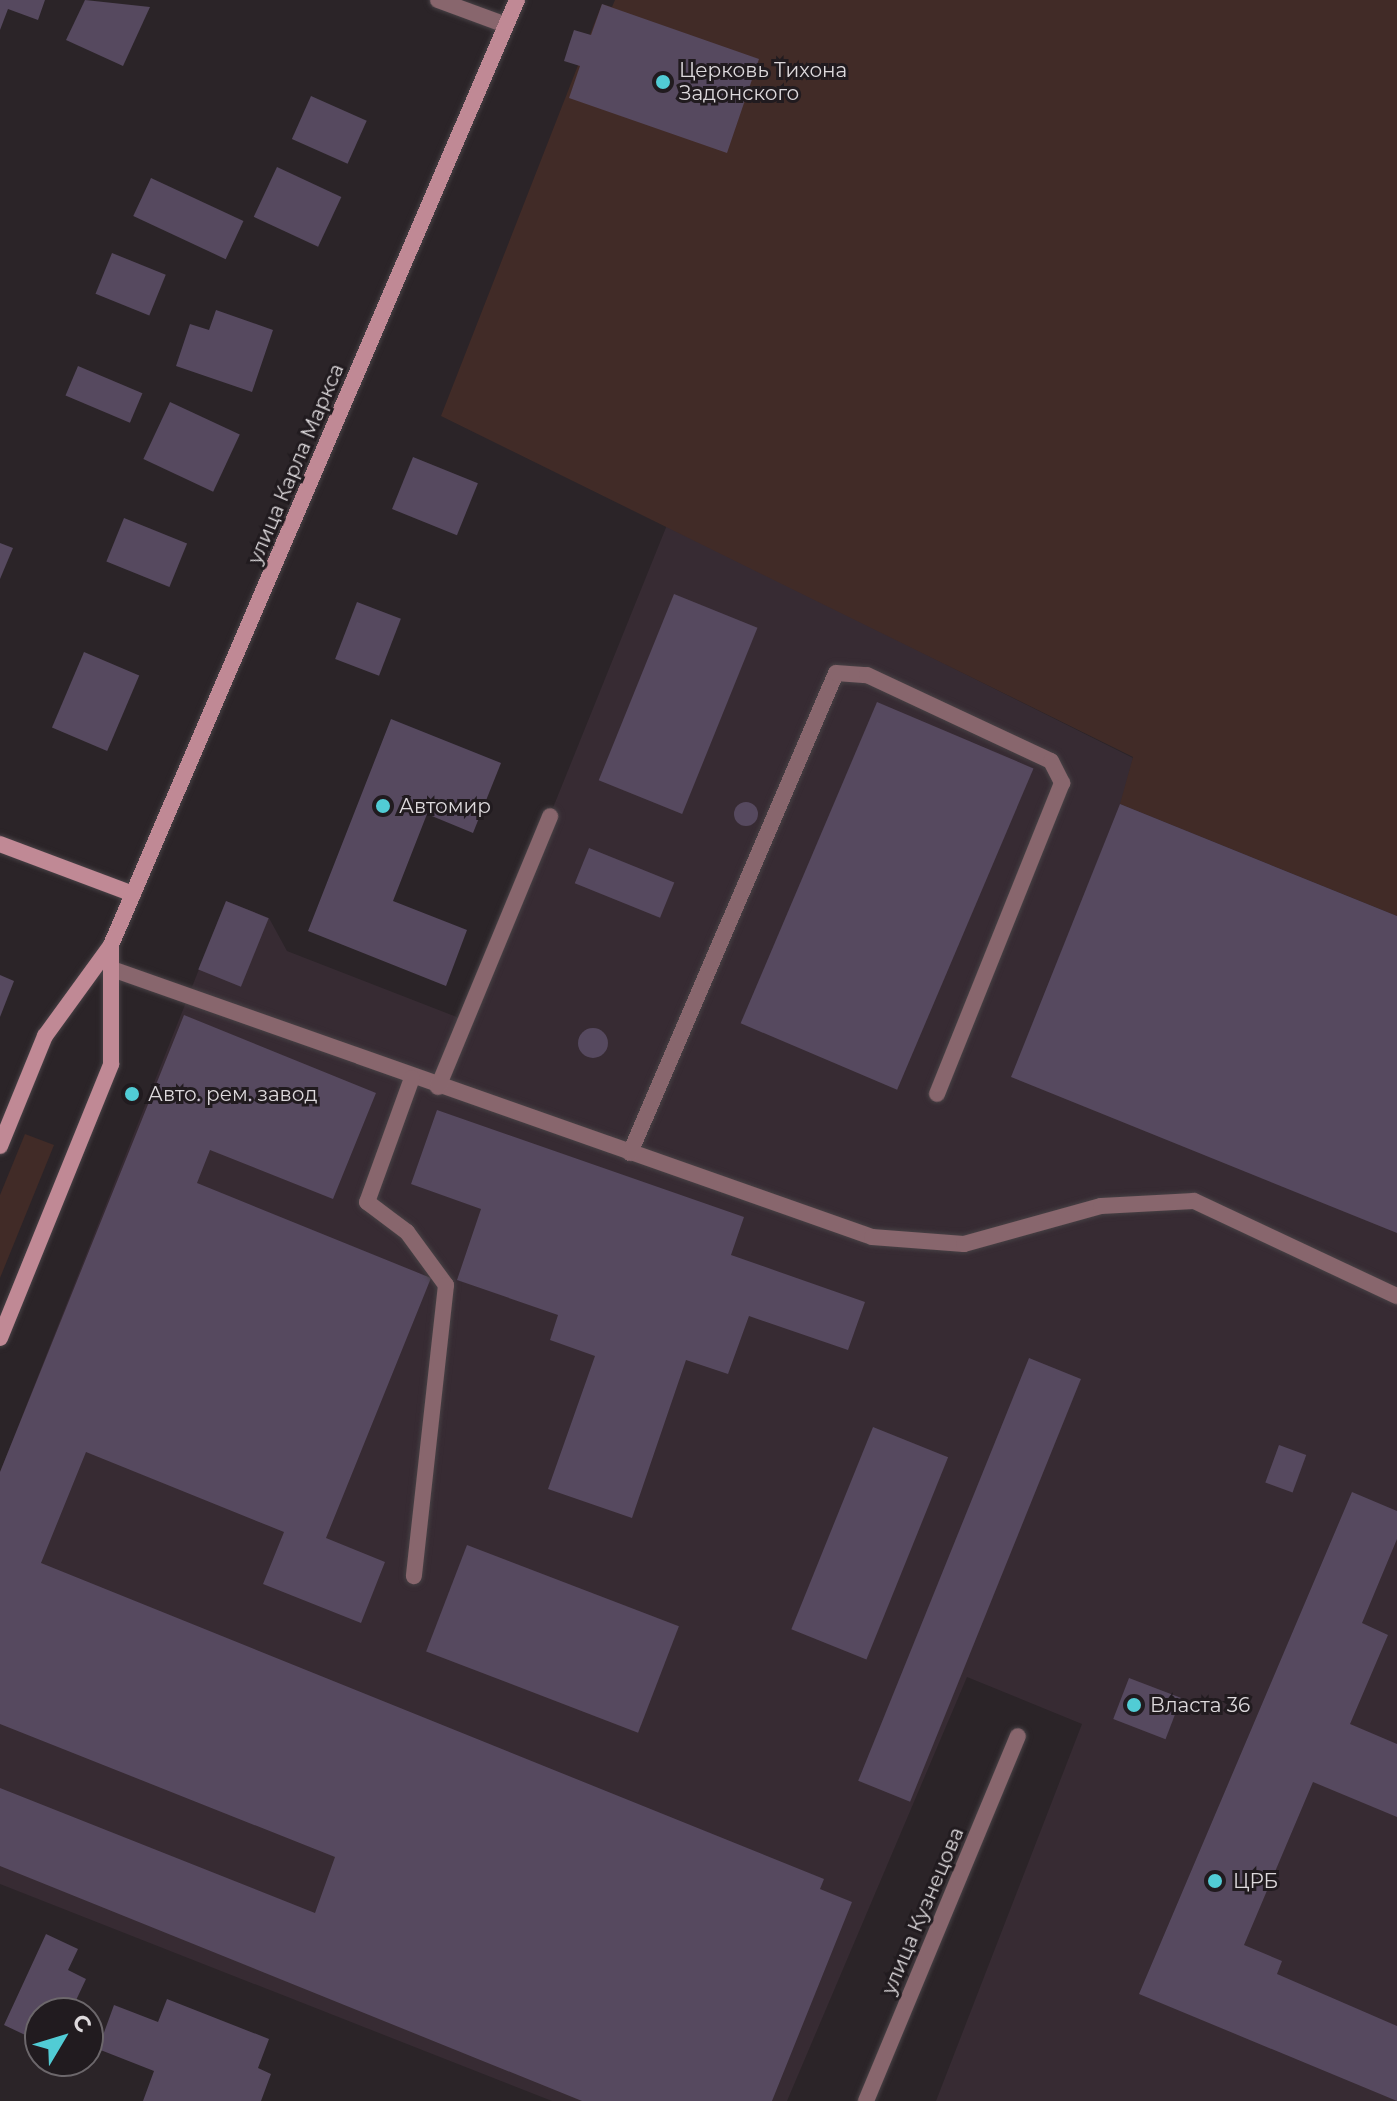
<!DOCTYPE html>
<html>
<head>
<meta charset="utf-8">
<style>
  body { margin:0 }
  #map { position:relative; width:1397px; height:2101px; overflow:hidden; background:#2b2428; font-family:Montserrat,sans-serif }
  div>[style] { position:absolute }
  .built>* { inset:0; background:#372b33 }
  .green>* { inset:0; background:#412b27 }
  .building>* { inset:0; background:#56495f; transform-origin:0 0 }
  .round { border-radius:50% }
  .roads { filter:drop-shadow(0 0 2px #474145) drop-shadow(0 0 2px #474145) }
  .service>* { height:16px; margin:-8px; padding:0 8px; transform-origin:8px; border-radius:8px; background:#88666d }
  .minor>* { height:16px; margin:-8px; padding:0 8px; transform-origin:8px; border-radius:8px; background:#88666d }
  .secondary>* { height:16px; margin:-8px; padding:0 8px; transform-origin:8px; border-radius:8px; background:#c08995 }
  .dots>* { width:22px; height:22px; translate:-50% -50%; box-sizing:border-box; border:4px solid #211b1f; border-radius:50% }
  span { translate:-50% -50%; white-space:nowrap; text-align:center; line-height:1.15; -webkit-text-stroke:6px #211b1f; paint-order:stroke }
  .poi-label { font-size:20px; color:#ddd9dc }
  .left { translate:0 -50%; text-align:left }
  .street-label { font-size:20px; color:#ddd9dc }
  .north { position:absolute; left:24px; top:1997px; width:80px; height:80px; box-sizing:border-box; background:#211b1f; border:2px solid #6c676b; border-radius:50%; rotate:52deg; font-size:22px; font-weight:700; line-height:32px; text-align:center; color:#ddd9dc }
  .north::after { content:''; display:block; margin:auto; width:28px; height:36px; background:#51ccd5; clip-path:polygon(50% 0,100% 100%,50% 72%,0 100%) }
</style>
</head>
<body>
<div id="map">
  <div class="built">
    <div style="clip-path:polygon(667px 525px,1133px 758px,1121px 804px,1397px 916px,1397px 2101px,936px 2101px,1082px 1724px,967px 1677px,787px 2101px,552px 2101px,0 1884px,0 1472px,226px 901px,269px 918px,287px 951px,467px 1021px)"></div>
  </div>
  <div class="green">
    <div style="clip-path:polygon(615px 0,1397px 0,1397px 916px,1120px 804px,1133px 757px,441px 416px,602px 4px,612px 7px)"></div>
    <div style="clip-path:polygon(25px 1134px,54px 1145px,0 1278px,0 1195px)"></div>
  </div>
  <div class="building">
    <div style="clip-path:polygon(0 0,45px 0,38px 20px,8px 9px,0 30px)"></div>
    <div style="clip-path:polygon(85px 0,150px 7px,123px 66px,66px 40px)"></div>
    <div style="clip-path:polygon(602px 4px,759px 59px,727px 153px,569px 98px,580px 66px,564px 61px,569px 45px,574px 30px,591px 35px)"></div>
    <div style="left:311px;top:96px;width:61px;height:47px;rotate:24deg"></div>
    <div style="left:277px;top:167px;width:71px;height:55px;rotate:25deg"></div>
    <div style="left:151px;top:178px;width:102px;height:42px;rotate:25deg"></div>
    <div style="left:112px;top:253px;width:58px;height:44px;rotate:22deg"></div>
    <div style="clip-path:polygon(216px 310px,273px 330px,252px 392px,176px 366px,190px 324px,209px 330px)"></div>
    <div style="left:78px;top:366px;width:70px;height:32px;rotate:23deg"></div>
    <div style="left:170px;top:402px;width:77px;height:63px;rotate:25deg"></div>
    <div style="left:413px;top:457px;width:70px;height:56px;rotate:22deg"></div>
    <div style="left:124px;top:518px;width:68px;height:47px;rotate:22deg"></div>
    <div style="clip-path:polygon(0 543px,13px 548px,0 579px)"></div>
    <div style="left:674px;top:594px;width:90px;height:201px;rotate:22deg"></div>
    <div style="left:357px;top:602px;width:47px;height:61px;rotate:21deg"></div>
    <div style="left:84px;top:652px;width:60px;height:82px;rotate:23deg"></div>
    <div style="left:877px;top:702px;width:170px;height:349px;rotate:23deg"></div>
    <div style="clip-path:polygon(391px 719px,501px 763px,473px 833px,427px 814px,393px 901px,467px 930px,446px 986px,308px 931px)"></div>
    <div class="round" style="left:734px;top:802px;width:24px;height:24px"></div>
    <div style="clip-path:polygon(1120px 804px,1397px 916px,1397px 1233px,1011px 1077px)"></div>
    <div style="left:589px;top:848px;width:92px;height:38px;rotate:22deg"></div>
    <div style="left:226px;top:901px;width:46px;height:74px;rotate:22deg"></div>
    <div style="clip-path:polygon(0 975px,14px 981px,0 1017px)"></div>
    <div style="clip-path:polygon(184px 1015px,376px 1093px,333px 1199px,210px 1150px,197px 1183px,431px 1278px,326px 1538px,385px 1562px,361px 1623px,263px 1584px,284px 1532px,86px 1452px,41px 1563px,824px 1879px,820px 1889px,852px 1902px,772px 2101px,582px 2101px,0 1866px,0 1788px,315px 1913px,335px 1857px,0 1724px,0 1472px)"></div>
    <div class="round" style="left:578px;top:1028px;width:30px;height:30px"></div>
    <div style="clip-path:polygon(437px 1110px,744px 1217px,731px 1255px,865px 1302px,848px 1350px,749px 1316px,728px 1374px,686px 1360px,632px 1518px,548px 1489px,595px 1356px,550px 1340px,558px 1315px,457px 1280px,481px 1209px,411px 1184px)"></div>
    <div style="left:1029px;top:1358px;width:56px;height:456px;rotate:22deg"></div>
    <div style="left:873px;top:1427px;width:81px;height:218px;rotate:22deg"></div>
    <div style="left:1279px;top:1445px;width:29px;height:40px;rotate:20deg"></div>
    <div style="clip-path:polygon(1352px 1492px,1397px 1511px,1397px 1539px,1362px 1623px,1388px 1635px,1350px 1724px,1397px 1744px,1397px 1817px,1313px 1782px,1244px 1945px,1282px 1961px,1277px 1974px,1397px 2026px,1397px 2101px,1139px 1994px)"></div>
    <div style="left:467px;top:1545px;width:227px;height:114px;rotate:21deg"></div>
    <div style="left:1129px;top:1678px;width:56px;height:44px;rotate:21deg"></div>
    <div style="clip-path:polygon(46px 1934px,78px 1949px,68px 1970px,86px 1979px,70px 2013px,40px 2013px,40px 2042px,4px 2025px)"></div>
    <div style="clip-path:polygon(167px 1999px,269px 2039px,258px 2068px,271px 2074px,261px 2101px,143px 2101px,154px 2071px,98px 2049px,114px 2005px,158px 2022px)"></div>
  </div>
  <div class="roads">
    <div class="service">
      <div style="left:112px;top:969px;width:806px;rotate:19.42deg"></div>
      <div style="left:872px;top:1237px;width:92px;rotate:4.4deg"></div>
      <div style="left:964px;top:1244px;width:142px;rotate:-15.5deg"></div>
      <div style="left:1101px;top:1206px;width:93px;rotate:-3.1deg"></div>
      <div style="left:1194px;top:1201px;width:224px;rotate:25.1deg"></div>
      <div style="left:412px;top:1078px;width:132px;rotate:109.9deg"></div>
      <div style="left:367px;top:1202px;width:50px;rotate:36.9deg"></div>
      <div style="left:407px;top:1232px;width:66px;rotate:53.7deg"></div>
      <div style="left:446px;top:1285px;width:293px;rotate:96.3deg"></div>
      <div style="left:438px;top:1087px;width:293px;rotate:-67.5deg"></div>
      <div style="left:630px;top:1153px;width:522px;rotate:-66.77deg"></div>
      <div style="left:836px;top:673px;width:31px;rotate:4deg"></div>
      <div style="left:867px;top:675px;width:203px;rotate:25.1deg"></div>
      <div style="left:1051px;top:761px;width:25px;rotate:63deg"></div>
      <div style="left:1062px;top:783px;width:335px;rotate:111.9deg"></div>
    </div>
    <div class="minor">
      <div style="left:438px;top:0;width:72px;rotate:20.2deg"></div>
      <div style="left:866px;top:2101px;width:395px;rotate:-67.4deg"></div>
    </div>
    <div class="secondary">
      <div style="left:0;top:844px;width:142px;rotate:20.6deg"></div>
      <div style="left:0;top:1146px;width:119px;rotate:-67.8deg"></div>
      <div style="left:45px;top:1036px;width:112px;rotate:-54deg"></div>
      <div style="left:111px;top:945px;width:1029px;rotate:-66.75deg"></div>
      <div style="left:0;top:1338px;width:296px;rotate:-67.9deg"></div>
      <div style="left:111px;top:1064px;width:119px;rotate:-90deg"></div>
    </div>
  </div>
  <div class="dots">
    <div style="left:663px;top:82px;background:#51ccd5"></div>
    <div style="left:383px;top:806px;background:#51ccd5"></div>
    <div style="left:132px;top:1094px;background:#51ccd5"></div>
    <div style="left:1134px;top:1705px;background:#51ccd5"></div>
    <div style="left:1215px;top:1881px;background:#51ccd5"></div>
  </div>
  <div class="poi-label">
    <span class="left" style="left:679px;top:82px">Церковь Тихона<br>Задонского</span>
    <span class="left" style="left:399px;top:806px">Автомир</span>
    <span class="left" style="left:148px;top:1094px">Авто. рем. завод</span>
    <span class="left" style="left:1150px;top:1705px">Власта 36</span>
    <span class="left" style="left:1233px;top:1881px">ЦРБ</span>
  </div>
  <div class="street-label">
    <span style="left:296px;top:464px;rotate:-67deg">улица Карла Маркса</span>
    <span style="left:923px;top:1911px;rotate:-67deg">улица Кузнецова</span>
  </div>
  <div class="north">С</div>
</div>
</body>
</html>
